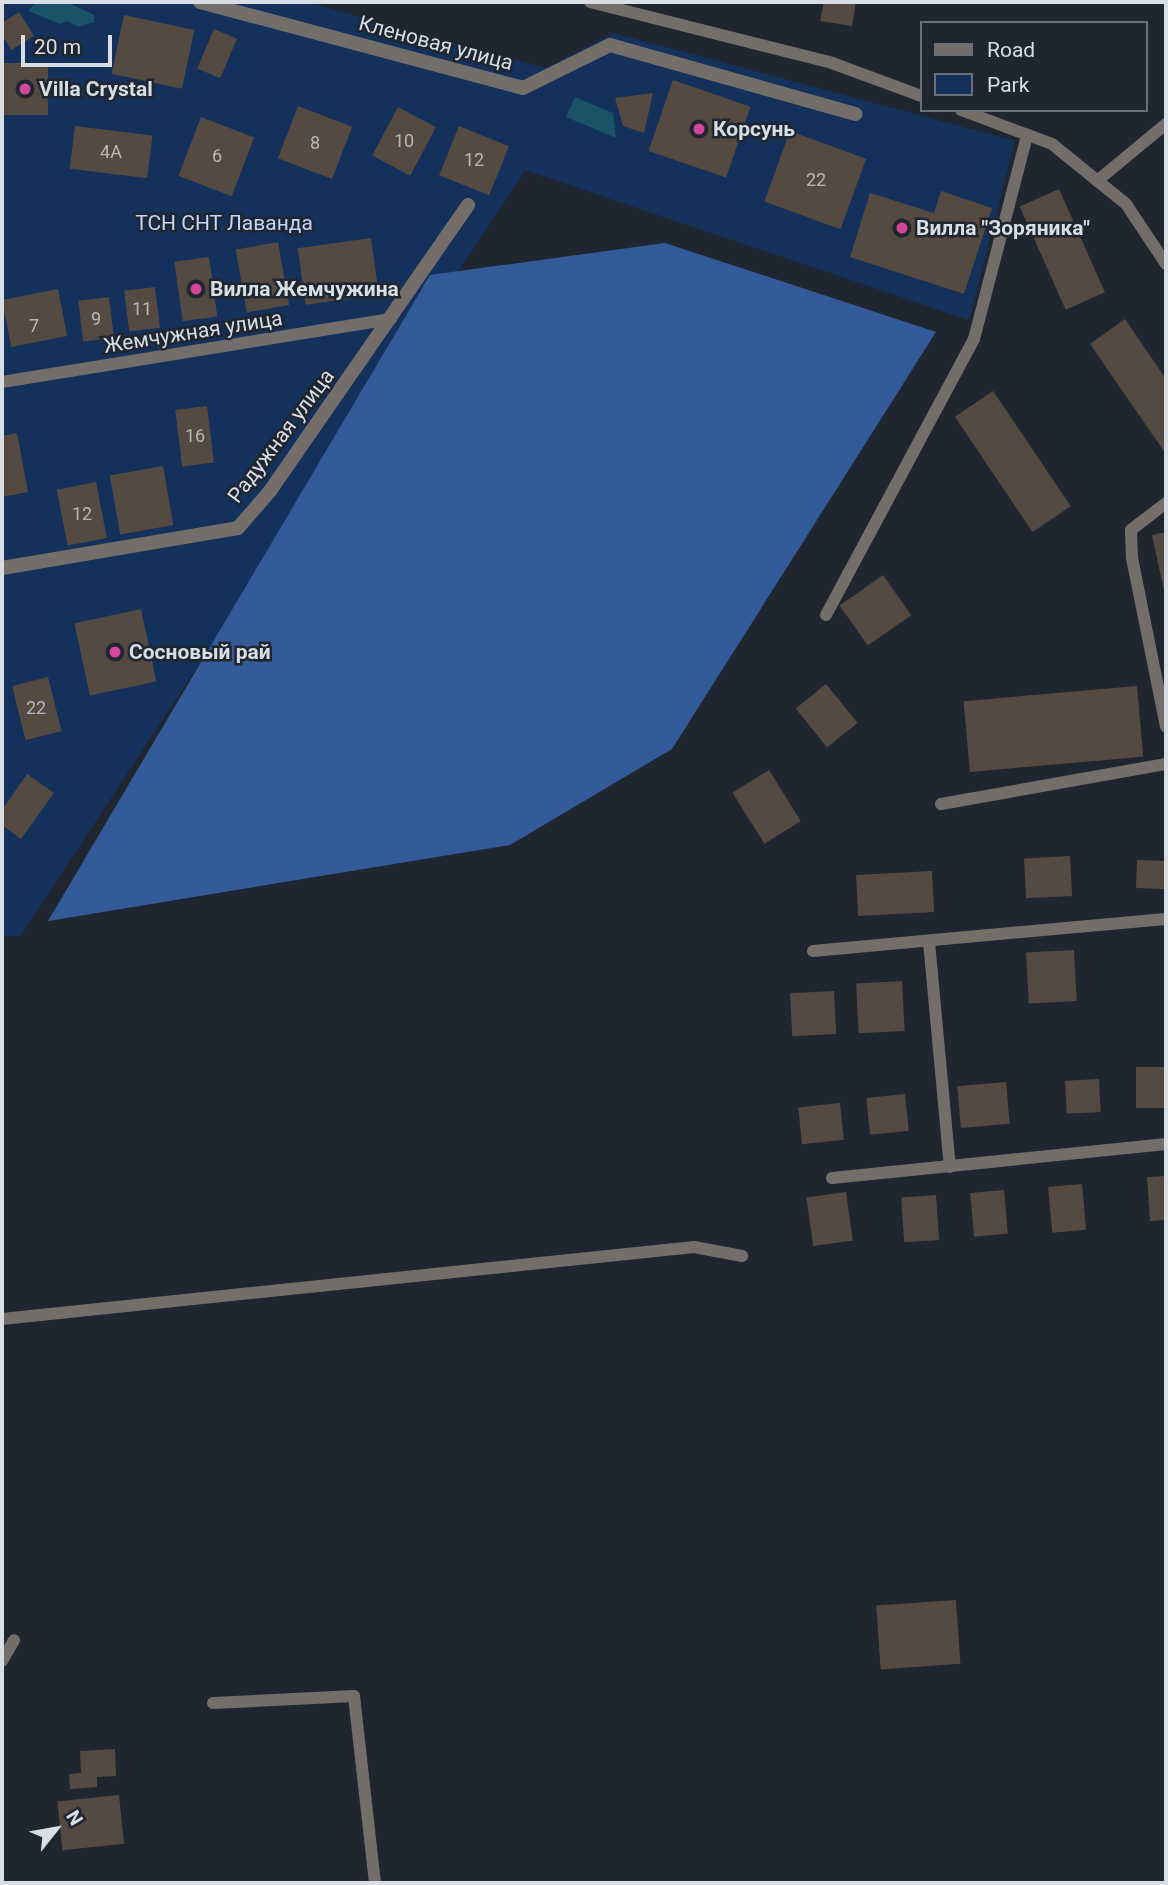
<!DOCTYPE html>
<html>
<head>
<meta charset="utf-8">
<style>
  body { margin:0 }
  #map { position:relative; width:1168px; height:1885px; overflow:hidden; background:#1f2630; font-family:Roboto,sans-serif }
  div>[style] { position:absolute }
  .green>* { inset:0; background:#14315c }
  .forest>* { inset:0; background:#335b9a }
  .water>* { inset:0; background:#1a5268 }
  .building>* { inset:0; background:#554a41; transform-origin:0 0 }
  .lane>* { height:12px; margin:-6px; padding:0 6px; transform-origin:6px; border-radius:6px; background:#746e6a }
  .street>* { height:14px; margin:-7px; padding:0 7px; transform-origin:7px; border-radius:7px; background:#746e6a }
  .dots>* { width:19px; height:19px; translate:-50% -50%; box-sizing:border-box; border:4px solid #1f2630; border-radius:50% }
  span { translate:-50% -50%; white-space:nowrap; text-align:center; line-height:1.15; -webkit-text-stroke:5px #1f2630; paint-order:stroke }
  .number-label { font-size:18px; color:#b8b8bb }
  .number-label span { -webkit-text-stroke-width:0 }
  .street-label { font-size:21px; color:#d9dde4 }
  .poi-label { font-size:21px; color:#d9dde4; font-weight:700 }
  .left { translate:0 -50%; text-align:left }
  .park-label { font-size:21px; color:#c1d8fd }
  .frame { position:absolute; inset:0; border:4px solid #d9dde4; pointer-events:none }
  .legend { position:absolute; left:920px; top:21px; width:228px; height:91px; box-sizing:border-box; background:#1f2630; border:2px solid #696f78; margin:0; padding:9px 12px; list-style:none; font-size:21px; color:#d9dde4 }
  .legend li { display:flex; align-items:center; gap:14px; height:35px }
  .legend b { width:35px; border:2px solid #696f78 }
  .north { position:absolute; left:21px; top:1794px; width:70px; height:70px; -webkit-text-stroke:5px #1f2630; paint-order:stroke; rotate:59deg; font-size:19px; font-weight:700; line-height:28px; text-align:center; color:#d9dde4 }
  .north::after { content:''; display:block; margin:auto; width:24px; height:32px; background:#d9dde4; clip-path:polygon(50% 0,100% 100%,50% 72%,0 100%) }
  .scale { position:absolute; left:21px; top:35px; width:91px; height:32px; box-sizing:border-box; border:4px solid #d9dde4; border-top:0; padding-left:9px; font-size:21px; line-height:24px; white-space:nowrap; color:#d9dde4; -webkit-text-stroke:5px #1f2630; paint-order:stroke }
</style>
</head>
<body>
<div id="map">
  <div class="green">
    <div style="clip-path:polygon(2px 2px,306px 2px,545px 68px,614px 33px,1015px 141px,969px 320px,525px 170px,20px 936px,2px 936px)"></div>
  </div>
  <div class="forest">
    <div style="clip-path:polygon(665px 243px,936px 332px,672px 749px,510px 845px,48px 921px,430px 275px)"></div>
  </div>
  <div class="water">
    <div style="clip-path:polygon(36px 2px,67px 2px,94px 15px,94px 22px,78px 27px,68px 21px,60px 24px,28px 11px)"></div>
    <div style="clip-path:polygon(575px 97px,613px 113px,616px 138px,566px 117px)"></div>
  </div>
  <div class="building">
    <div style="clip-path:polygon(824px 2px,856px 2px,852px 26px,820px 21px)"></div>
    <div style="clip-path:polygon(19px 12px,34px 36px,11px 50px,2px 35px,2px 23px)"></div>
    <div style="left:124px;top:15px;width:72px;height:60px;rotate:12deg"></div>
    <div style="left:214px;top:29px;width:25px;height:43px;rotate:23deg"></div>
    <div style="left:2px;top:63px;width:46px;height:52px"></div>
    <div style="left:673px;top:80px;width:82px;height:75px;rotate:19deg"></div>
    <div style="clip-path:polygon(653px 93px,644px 133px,623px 126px,615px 98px)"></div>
    <div style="left:298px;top:106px;width:58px;height:56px;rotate:21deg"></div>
    <div style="left:398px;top:107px;width:43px;height:55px;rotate:28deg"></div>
    <div style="left:201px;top:117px;width:57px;height:63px;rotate:21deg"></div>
    <div style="left:75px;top:126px;width:78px;height:43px;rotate:7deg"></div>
    <div style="left:459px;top:126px;width:54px;height:53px;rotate:22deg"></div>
    <div style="left:790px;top:131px;width:81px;height:75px;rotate:20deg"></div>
    <div style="left:1059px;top:189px;width:113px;height:43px;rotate:66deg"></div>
    <div style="clip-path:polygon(941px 191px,992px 208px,964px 294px,850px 257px,870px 193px,934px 213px)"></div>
    <div style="left:371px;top:238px;width:57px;height:74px;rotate:82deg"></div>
    <div style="left:278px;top:242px;width:64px;height:43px;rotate:80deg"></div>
    <div style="left:209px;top:257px;width:60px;height:35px;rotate:82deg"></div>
    <div style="left:155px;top:287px;width:41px;height:31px;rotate:83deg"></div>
    <div style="left:58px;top:289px;width:48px;height:57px;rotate:79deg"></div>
    <div style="left:109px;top:297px;width:41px;height:31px;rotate:83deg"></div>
    <div style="clip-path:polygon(1125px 319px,1166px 379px,1166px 454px,1090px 344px)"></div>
    <div style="left:993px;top:391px;width:139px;height:46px;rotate:56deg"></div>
    <div style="left:207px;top:406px;width:57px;height:32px;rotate:83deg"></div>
    <div style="clip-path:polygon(17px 433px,28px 492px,2px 497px,2px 436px)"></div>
    <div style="left:163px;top:466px;width:60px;height:54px;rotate:80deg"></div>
    <div style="left:96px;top:482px;width:57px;height:40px;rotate:79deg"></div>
    <div style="clip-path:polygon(1166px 532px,1166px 595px,1165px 595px,1152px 535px)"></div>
    <div style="left:883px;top:575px;width:49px;height:53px;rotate:55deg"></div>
    <div style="left:141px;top:609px;width:74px;height:68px;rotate:78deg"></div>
    <div style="left:48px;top:677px;width:56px;height:37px;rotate:76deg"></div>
    <div style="left:826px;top:684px;width:50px;height:39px;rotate:51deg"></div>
    <div style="left:1137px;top:686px;width:71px;height:174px;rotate:85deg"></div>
    <div style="left:769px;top:770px;width:60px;height:43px;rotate:58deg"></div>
    <div style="clip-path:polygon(27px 774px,54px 793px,21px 839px,2px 825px,2px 810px)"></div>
    <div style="left:1070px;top:856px;width:40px;height:46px;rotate:87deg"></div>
    <div style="left:1137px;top:860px;width:29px;height:28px;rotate:2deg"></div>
    <div style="left:932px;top:871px;width:41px;height:76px;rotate:87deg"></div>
    <div style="left:1074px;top:950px;width:51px;height:48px;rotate:87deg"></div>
    <div style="left:902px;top:981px;width:50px;height:46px;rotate:87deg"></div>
    <div style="left:834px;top:991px;width:43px;height:44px;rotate:87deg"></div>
    <div style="left:1166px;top:1067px;width:41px;height:30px;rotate:90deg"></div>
    <div style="left:1099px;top:1079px;width:33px;height:34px;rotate:87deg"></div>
    <div style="left:1006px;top:1082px;width:42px;height:49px;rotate:85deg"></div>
    <div style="left:905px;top:1094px;width:37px;height:39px;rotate:84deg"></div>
    <div style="left:840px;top:1103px;width:37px;height:42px;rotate:84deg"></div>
    <div style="clip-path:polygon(1166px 1176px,1166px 1220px,1150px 1221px,1147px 1177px)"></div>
    <div style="left:1082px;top:1184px;width:46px;height:34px;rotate:85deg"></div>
    <div style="left:1004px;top:1190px;width:44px;height:34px;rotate:85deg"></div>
    <div style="left:846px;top:1192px;width:49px;height:40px;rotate:82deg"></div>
    <div style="left:936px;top:1195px;width:45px;height:35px;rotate:86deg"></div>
    <div style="left:956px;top:1600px;width:64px;height:80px;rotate:86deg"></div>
    <div style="clip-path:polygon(115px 1749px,116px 1776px,97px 1777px,97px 1787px,70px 1789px,69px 1774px,81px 1773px,80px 1751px)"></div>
    <div style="left:119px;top:1795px;width:49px;height:62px;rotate:84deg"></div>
  </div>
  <div class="lane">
    <div style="left:590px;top:2px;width:250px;rotate:14.1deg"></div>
    <div style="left:832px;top:63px;width:95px;rotate:20.3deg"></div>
    <div style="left:961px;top:110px;width:97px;rotate:20.5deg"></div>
    <div style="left:1052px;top:144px;width:95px;rotate:39deg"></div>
    <div style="left:1126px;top:204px;width:72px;rotate:56.3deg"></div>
    <div style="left:1097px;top:181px;width:89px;rotate:-39.6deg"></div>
    <div style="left:2px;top:382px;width:394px;rotate:-9.2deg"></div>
    <div style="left:1166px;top:503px;width:44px;rotate:142.4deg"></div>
    <div style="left:1131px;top:530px;width:28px;rotate:88deg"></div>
    <div style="left:1132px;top:558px;width:172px;rotate:78.6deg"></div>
    <div style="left:826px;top:615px;width:313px;rotate:-61.8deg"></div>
    <div style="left:974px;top:339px;width:211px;rotate:-75.4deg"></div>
    <div style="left:941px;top:804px;width:229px;rotate:-10.1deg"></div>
    <div style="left:929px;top:942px;width:226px;rotate:84.7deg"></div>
    <div style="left:813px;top:951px;width:354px;rotate:-5.2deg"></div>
    <div style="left:832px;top:1178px;width:336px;rotate:-5.8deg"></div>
    <div style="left:2px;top:1319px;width:696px;rotate:-5.94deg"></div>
    <div style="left:694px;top:1247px;width:49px;rotate:10.6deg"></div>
    <div style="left:2px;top:1661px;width:24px;rotate:-60deg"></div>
    <div style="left:213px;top:1703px;width:141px;rotate:-2.8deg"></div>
    <div style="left:354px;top:1696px;width:188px;rotate:83.6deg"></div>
  </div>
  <div class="street">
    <div style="left:200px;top:2px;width:334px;rotate:14.9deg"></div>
    <div style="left:523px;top:88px;width:97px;rotate:-26.3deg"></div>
    <div style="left:610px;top:45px;width:255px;rotate:15.7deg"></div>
    <div style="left:2px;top:568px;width:239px;rotate:-9.6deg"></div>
    <div style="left:238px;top:528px;width:49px;rotate:-49.1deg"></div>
    <div style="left:270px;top:491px;width:348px;rotate:-55.3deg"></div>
  </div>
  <div class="dots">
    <div style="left:25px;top:89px;background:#d1479c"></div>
    <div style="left:699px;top:129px;background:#d1479c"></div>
    <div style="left:902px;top:228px;background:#d1479c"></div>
    <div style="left:196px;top:289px;background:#d1479c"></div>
    <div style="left:115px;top:652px;background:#d1479c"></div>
  </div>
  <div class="number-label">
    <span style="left:404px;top:141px">10</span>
    <span style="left:315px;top:143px">8</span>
    <span style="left:111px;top:152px">4А</span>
    <span style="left:217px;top:156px">6</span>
    <span style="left:474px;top:160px">12</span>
    <span style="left:816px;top:180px">22</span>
    <span style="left:142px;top:309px">11</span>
    <span style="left:96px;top:319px">9</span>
    <span style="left:34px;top:326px">7</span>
    <span style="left:195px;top:436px">16</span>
    <span style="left:82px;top:514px">12</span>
    <span style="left:36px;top:708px">22</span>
  </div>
  <div class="street-label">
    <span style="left:436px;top:43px;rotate:15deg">Кленовая улица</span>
    <span style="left:193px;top:332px;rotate:-9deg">Жемчужная улица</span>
    <span style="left:281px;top:436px;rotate:-53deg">Радужная улица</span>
  </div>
  <div class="poi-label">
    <span class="left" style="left:39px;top:89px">Villa Crystal</span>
    <span class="left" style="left:713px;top:129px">Корсунь</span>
    <span class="left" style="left:916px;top:228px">Вилла "Зоряника"</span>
    <span class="left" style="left:210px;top:289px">Вилла Жемчужина</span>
    <span class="left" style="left:129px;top:652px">Сосновый рай</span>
  </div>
  <div class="park-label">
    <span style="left:224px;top:223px">ТСН СНТ Лаванда</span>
  </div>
  <div class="frame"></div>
  <ul class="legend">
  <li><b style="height:9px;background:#746e6a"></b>Road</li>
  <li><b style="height:19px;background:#14315c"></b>Park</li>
  </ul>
  <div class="north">N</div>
  <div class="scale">20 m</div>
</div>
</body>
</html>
